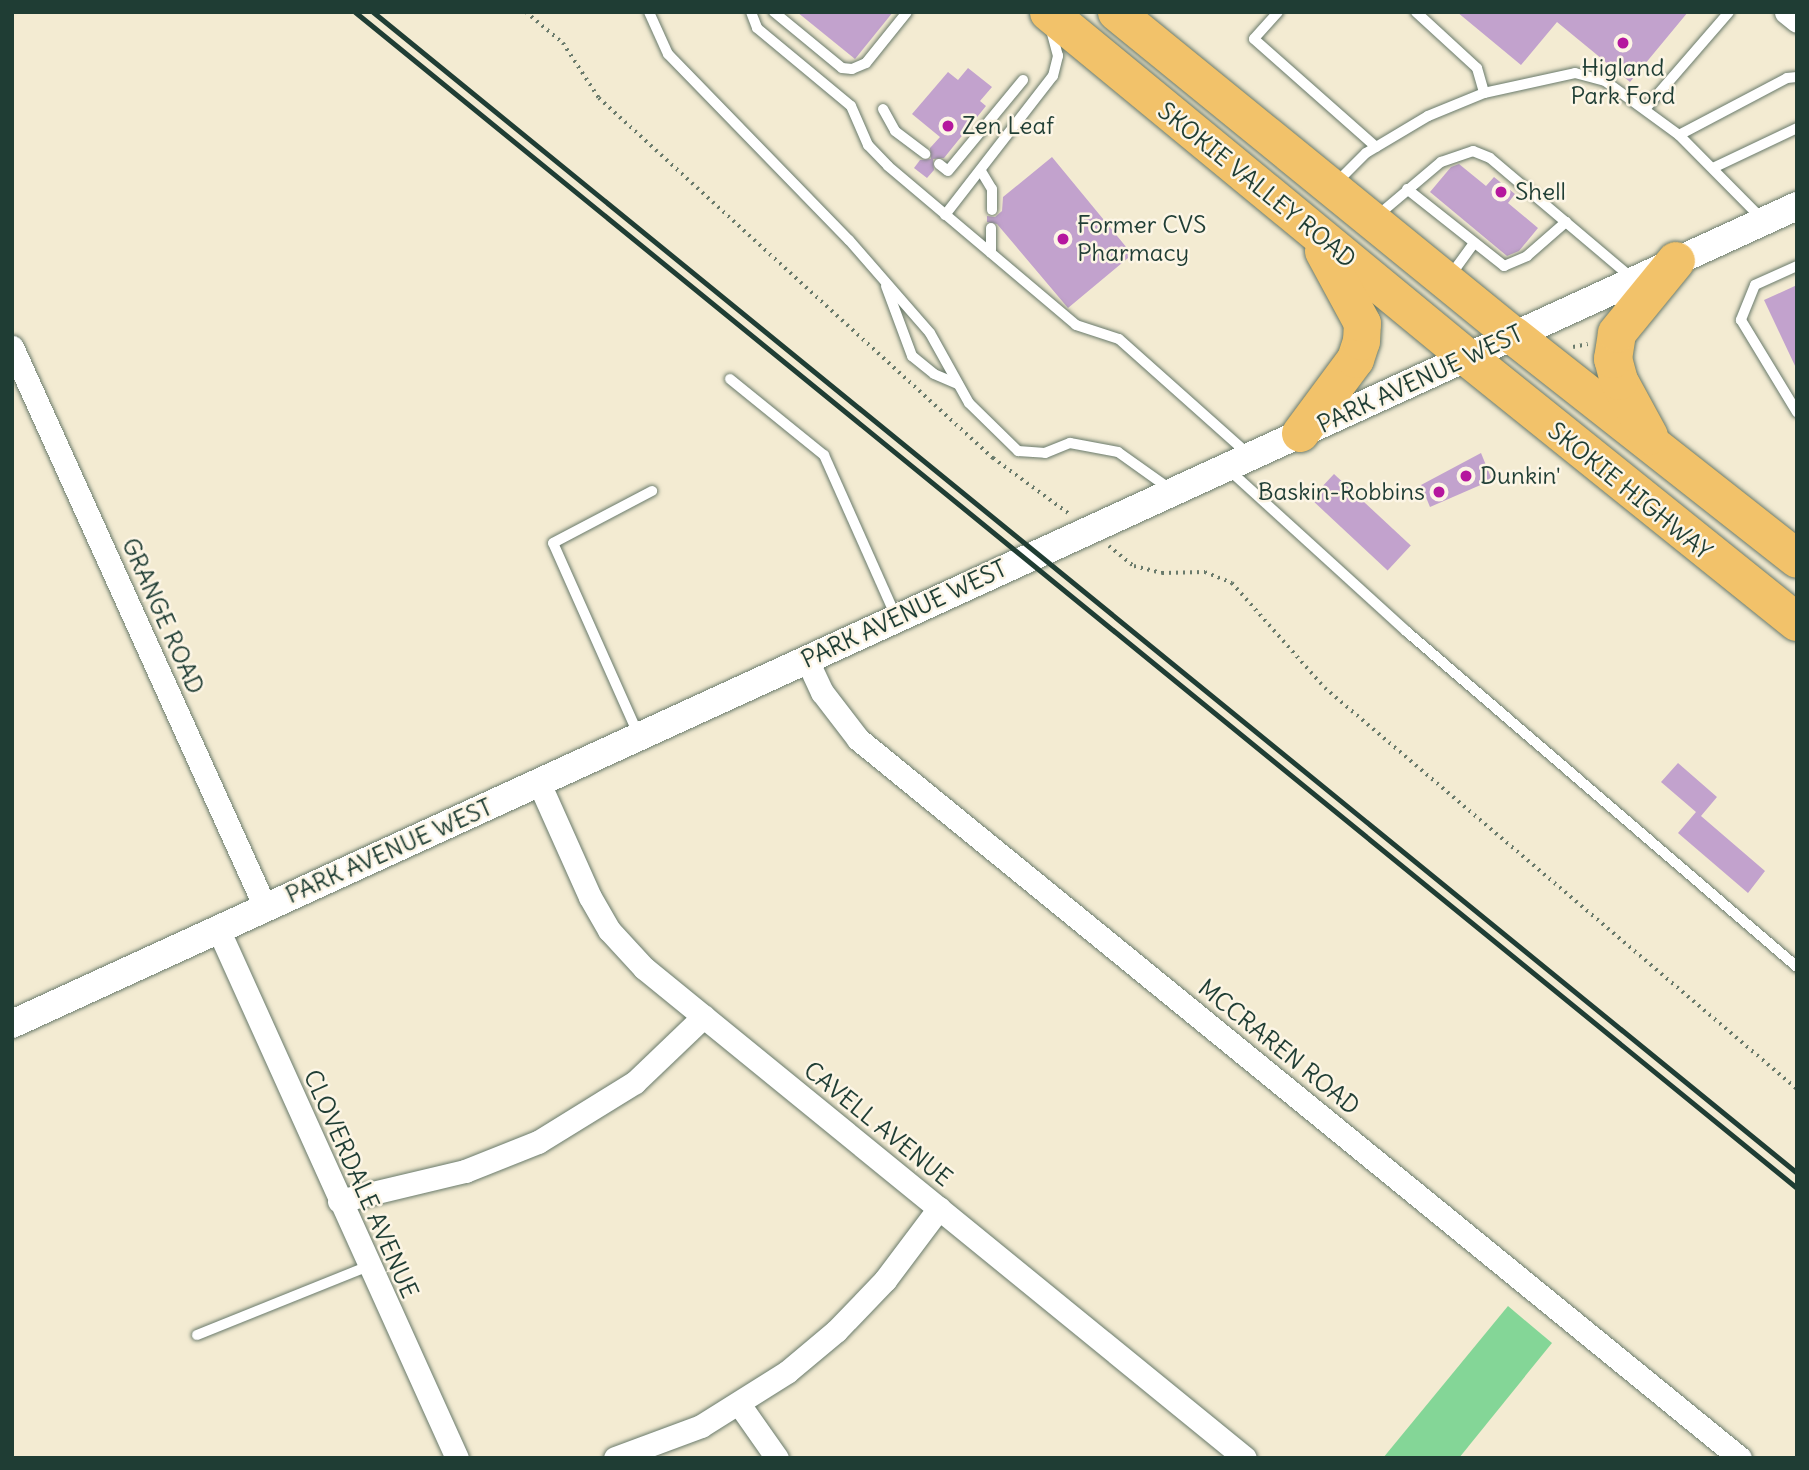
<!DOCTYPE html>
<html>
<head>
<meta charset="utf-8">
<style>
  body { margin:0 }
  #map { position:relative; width:1809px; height:1470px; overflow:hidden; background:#f3ebd2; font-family:Delius,sans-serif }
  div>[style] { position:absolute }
  .green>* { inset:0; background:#84d697 }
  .building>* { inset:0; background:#c2a2cd; transform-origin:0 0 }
  .path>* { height:3.5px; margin-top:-1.75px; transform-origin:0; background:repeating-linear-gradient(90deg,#697a6b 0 2px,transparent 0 7px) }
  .roads { filter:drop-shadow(0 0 2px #697a6b) drop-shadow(0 0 2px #697a6b) }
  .service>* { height:10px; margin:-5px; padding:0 5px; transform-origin:5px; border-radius:5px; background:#fff }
  .minor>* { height:23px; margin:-11.5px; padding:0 11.5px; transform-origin:11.5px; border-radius:11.5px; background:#fff }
  .tertiary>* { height:28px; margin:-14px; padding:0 14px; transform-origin:14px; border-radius:14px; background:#fff }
  .trunk>* { height:37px; margin:-18.5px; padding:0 18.5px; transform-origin:18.5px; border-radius:18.5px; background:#f2c26a }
  .motorway>* { height:38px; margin:-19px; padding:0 19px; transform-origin:19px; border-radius:19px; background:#f2c26a }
  .rail>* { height:5px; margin:-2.5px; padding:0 2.5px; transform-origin:2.5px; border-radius:2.5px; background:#1f3d34 }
  .dots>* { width:19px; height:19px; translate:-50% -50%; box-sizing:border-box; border:4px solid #fcf5e5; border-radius:50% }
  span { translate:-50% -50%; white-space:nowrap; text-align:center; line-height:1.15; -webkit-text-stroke:5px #fcf5e5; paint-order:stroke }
  .poi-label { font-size:24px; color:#1f3d34 }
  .left { translate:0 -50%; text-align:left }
  .right { translate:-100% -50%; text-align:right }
  .street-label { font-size:24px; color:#1f3d34 }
  .frame { position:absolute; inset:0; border:14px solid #1f3d34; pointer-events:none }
</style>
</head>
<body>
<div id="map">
  <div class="green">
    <div style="clip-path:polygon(1508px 1306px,1552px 1343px,1459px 1458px,1383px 1458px)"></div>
  </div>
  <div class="building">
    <div style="clip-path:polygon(797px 12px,893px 12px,855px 59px)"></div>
    <div style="clip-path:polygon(1457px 12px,1688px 12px,1630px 82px,1557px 22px,1521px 65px)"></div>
    <div style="clip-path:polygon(968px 68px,992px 87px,980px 101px,986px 106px,944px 158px,933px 159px,934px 170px,927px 178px,914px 168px,920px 160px,931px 159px,930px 148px,940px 137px,912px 114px,948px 72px,958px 80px)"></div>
    <div style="clip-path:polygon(1052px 157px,1127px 248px,1128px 258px,1068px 308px,997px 224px,987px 222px,987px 216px,995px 217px,1002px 211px,1003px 197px)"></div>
    <div style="clip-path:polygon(1459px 164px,1486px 186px,1494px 177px,1515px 194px,1508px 203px,1538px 228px,1519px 251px,1507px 256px,1430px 192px,1451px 167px)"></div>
    <div style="clip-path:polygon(1797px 285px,1797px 370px,1764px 300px)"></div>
    <div style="clip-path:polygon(1481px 453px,1492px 480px,1430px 507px,1421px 485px)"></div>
    <div style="left:1334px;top:474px;width:105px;height:34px;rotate:43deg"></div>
    <div style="clip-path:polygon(1678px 763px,1717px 797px,1701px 816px,1765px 871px,1748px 893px,1678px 833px,1696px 812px,1661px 782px)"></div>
  </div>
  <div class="path">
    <div style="left:526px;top:12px;width:48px;rotate:40deg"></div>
    <div style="left:563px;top:43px;width:66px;rotate:56.8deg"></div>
    <div style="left:599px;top:98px;width:534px;rotate:42.42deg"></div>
    <div style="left:993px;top:458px;width:97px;rotate:36.2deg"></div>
    <div style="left:1573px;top:347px;width:15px;rotate:-11deg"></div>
    <div style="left:1109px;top:546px;width:32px;rotate:39deg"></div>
    <div style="left:1134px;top:566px;width:29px;rotate:14deg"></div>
    <div style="left:1162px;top:573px;width:43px;rotate:-1.3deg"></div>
    <div style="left:1205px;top:572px;width:29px;rotate:22deg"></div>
    <div style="left:1232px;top:583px;width:140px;rotate:48.5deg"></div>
    <div style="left:1325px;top:688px;width:619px;rotate:40.35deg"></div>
  </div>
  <div class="roads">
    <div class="service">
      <div style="left:649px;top:12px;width:46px;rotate:65.7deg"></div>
      <div style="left:668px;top:54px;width:260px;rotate:45.8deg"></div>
      <div style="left:849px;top:240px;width:123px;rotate:48.9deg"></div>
      <div style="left:930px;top:333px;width:80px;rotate:60.9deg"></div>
      <div style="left:969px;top:403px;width:69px;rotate:44.4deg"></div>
      <div style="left:1018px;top:451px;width:27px;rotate:4deg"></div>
      <div style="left:1045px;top:453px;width:27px;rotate:-22deg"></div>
      <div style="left:1070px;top:443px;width:49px;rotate:10.6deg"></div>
      <div style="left:1118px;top:452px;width:64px;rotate:35.4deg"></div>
      <div style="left:751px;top:12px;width:17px;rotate:69deg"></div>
      <div style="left:757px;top:28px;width:122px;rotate:39.7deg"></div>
      <div style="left:851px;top:106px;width:43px;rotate:66.4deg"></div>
      <div style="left:868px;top:145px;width:29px;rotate:46deg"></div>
      <div style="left:888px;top:166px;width:246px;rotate:40.2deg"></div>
      <div style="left:1076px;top:325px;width:45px;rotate:18deg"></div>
      <div style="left:1119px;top:339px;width:174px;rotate:41.7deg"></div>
      <div style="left:774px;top:12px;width:88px;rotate:39.5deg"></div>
      <div style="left:842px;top:68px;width:10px;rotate:6deg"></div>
      <div style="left:852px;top:69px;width:15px;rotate:-23deg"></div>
      <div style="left:866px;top:63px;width:65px;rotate:-51.2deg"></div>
      <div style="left:1278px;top:12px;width:36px;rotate:132deg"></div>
      <div style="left:1254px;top:39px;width:163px;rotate:41.5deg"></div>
      <div style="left:1416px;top:12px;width:83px;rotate:42.6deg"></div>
      <div style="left:1477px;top:68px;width:26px;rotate:74deg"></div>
      <div style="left:883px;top:109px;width:25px;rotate:61deg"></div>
      <div style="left:895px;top:131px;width:38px;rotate:37deg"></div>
      <div style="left:1645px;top:109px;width:128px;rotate:-49.1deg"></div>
      <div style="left:1679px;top:135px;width:122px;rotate:-27.8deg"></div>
      <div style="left:1787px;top:78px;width:10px;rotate:-6deg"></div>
      <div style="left:939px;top:164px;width:11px;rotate:38deg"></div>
      <div style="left:948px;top:171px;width:118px;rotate:-50.5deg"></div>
      <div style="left:1715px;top:167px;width:91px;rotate:-25.4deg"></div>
      <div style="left:981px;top:171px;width:21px;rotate:59deg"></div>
      <div style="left:992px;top:189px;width:21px;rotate:90deg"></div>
      <div style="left:1336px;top:183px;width:42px;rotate:-45deg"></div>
      <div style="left:1366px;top:153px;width:72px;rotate:-30.8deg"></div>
      <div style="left:1428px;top:116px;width:61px;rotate:-22.3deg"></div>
      <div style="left:1484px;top:93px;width:93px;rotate:-12.4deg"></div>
      <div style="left:1575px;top:73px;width:31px;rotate:15deg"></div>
      <div style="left:1605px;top:81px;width:92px;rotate:36.1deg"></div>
      <div style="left:1679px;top:135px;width:121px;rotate:45.3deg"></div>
      <div style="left:1407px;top:189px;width:124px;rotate:38.4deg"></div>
      <div style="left:1504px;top:266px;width:25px;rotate:-23deg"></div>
      <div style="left:1527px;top:256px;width:52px;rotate:-41.1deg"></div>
      <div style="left:945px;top:215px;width:176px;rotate:-52.2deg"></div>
      <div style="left:1053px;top:76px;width:21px;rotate:-76deg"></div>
      <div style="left:1058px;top:56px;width:28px;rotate:-105deg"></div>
      <div style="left:1377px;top:216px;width:84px;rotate:-40.2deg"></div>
      <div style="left:1441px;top:162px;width:34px;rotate:-19deg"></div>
      <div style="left:1473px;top:151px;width:18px;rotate:22deg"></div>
      <div style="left:1490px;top:158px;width:187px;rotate:40.2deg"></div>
      <div style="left:991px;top:228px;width:25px;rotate:90deg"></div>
      <div style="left:1797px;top:266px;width:46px;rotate:155.7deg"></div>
      <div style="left:1755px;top:285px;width:38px;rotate:112deg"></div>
      <div style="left:1741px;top:320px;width:108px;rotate:58.7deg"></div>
      <div style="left:1450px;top:276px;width:39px;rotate:-54deg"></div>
      <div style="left:886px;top:286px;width:75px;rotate:69.6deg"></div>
      <div style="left:912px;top:356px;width:28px;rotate:39deg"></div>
      <div style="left:934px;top:374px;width:26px;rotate:23deg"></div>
      <div style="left:730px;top:379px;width:121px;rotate:39deg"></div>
      <div style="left:824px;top:455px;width:177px;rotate:66deg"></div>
      <div style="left:1228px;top:469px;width:241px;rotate:42.3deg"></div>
      <div style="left:1406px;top:631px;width:516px;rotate:40.67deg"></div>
      <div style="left:639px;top:736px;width:211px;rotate:-114deg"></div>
      <div style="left:553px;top:543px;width:112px;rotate:-27.7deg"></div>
      <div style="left:197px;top:1335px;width:185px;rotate:-21.9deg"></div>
    </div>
    <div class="minor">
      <div style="left:1786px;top:12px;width:14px;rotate:39deg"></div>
      <div style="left:12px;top:347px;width:614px;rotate:65.69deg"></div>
      <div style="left:806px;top:658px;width:38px;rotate:65deg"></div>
      <div style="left:822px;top:692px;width:59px;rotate:52.5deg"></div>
      <div style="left:858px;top:739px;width:1138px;rotate:39.19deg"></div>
      <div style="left:539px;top:783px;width:125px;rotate:65.9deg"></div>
      <div style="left:590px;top:897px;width:38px;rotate:60deg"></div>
      <div style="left:609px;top:930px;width:52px;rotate:47.4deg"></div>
      <div style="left:644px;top:968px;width:775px;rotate:39.19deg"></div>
      <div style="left:219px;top:931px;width:578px;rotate:65.7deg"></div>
      <div style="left:339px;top:1201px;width:130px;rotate:-13.4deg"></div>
      <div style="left:465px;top:1171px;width:79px;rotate:-21.7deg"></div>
      <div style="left:538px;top:1142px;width:114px;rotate:-31.7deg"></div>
      <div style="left:635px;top:1082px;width:95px;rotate:-43.7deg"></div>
      <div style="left:739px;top:1404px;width:66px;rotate:54.9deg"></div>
      <div style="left:615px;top:1458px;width:92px;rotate:-20.4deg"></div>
      <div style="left:701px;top:1426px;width:102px;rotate:-32.1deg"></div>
      <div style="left:787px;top:1372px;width:64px;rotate:-39.9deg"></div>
      <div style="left:836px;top:1331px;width:71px;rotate:-46.1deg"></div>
      <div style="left:885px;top:1280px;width:90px;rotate:-53.1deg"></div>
    </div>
    <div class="tertiary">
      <div style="left:12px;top:1024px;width:1964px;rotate:-24.62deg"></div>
    </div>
    <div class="trunk">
      <div style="left:1048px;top:12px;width:543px;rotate:39.47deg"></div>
      <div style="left:1116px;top:12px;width:513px;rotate:39.15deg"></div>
      <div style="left:1300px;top:433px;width:92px;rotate:-53.4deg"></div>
      <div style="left:1355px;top:359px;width:19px;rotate:-72deg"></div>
      <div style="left:1361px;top:341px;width:18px;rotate:-87deg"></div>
      <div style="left:1362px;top:323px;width:82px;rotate:-118.4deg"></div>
    </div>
    <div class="motorway">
      <div style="left:1514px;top:336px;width:360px;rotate:38.2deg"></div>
      <div style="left:1467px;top:357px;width:423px;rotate:38.8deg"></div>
      <div style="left:1649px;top:436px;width:63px;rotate:-118.6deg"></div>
      <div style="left:1619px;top:381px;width:23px;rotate:-105deg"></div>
      <div style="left:1613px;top:359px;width:26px;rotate:-81deg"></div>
      <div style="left:1617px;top:333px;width:93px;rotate:-50.7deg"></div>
    </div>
  </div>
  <div class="rail">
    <div style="left:355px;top:12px;width:1861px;rotate:39.2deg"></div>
    <div style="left:373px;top:12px;width:1837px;rotate:39.19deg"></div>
  </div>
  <div class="dots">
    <div style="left:1623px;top:43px;background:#b5179e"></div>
    <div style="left:948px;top:126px;background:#b5179e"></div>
    <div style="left:1501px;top:192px;background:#b5179e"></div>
    <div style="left:1063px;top:239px;background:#b5179e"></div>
    <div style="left:1466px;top:476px;background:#b5179e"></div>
    <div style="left:1439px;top:492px;background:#b5179e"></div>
  </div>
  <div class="poi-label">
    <span style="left:1623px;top:82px">Higland<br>Park Ford</span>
    <span class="left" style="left:962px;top:126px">Zen Leaf</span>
    <span class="left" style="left:1515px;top:192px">Shell</span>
    <span class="left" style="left:1077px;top:239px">Former CVS<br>Pharmacy</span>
    <span class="left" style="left:1480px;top:476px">Dunkin'</span>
    <span class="right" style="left:1425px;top:492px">Baskin-Robbins</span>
  </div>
  <div class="street-label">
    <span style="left:1257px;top:185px;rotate:39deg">SKOKIE VALLEY ROAD</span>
    <span style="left:1420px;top:379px;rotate:-25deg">PARK AVENUE WEST</span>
    <span style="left:1630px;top:491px;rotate:39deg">SKOKIE HIGHWAY</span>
    <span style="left:904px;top:614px;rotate:-25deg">PARK AVENUE WEST</span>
    <span style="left:163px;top:616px;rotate:66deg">GRANGE ROAD</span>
    <span style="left:389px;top:851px;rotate:-24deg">PARK AVENUE WEST</span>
    <span style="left:1279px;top:1047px;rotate:39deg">MCCRAREN ROAD</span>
    <span style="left:878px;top:1124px;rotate:39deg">CAVELL AVENUE</span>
    <span style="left:361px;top:1184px;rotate:66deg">CLOVERDALE AVENUE</span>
  </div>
  <div class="frame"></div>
</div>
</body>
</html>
